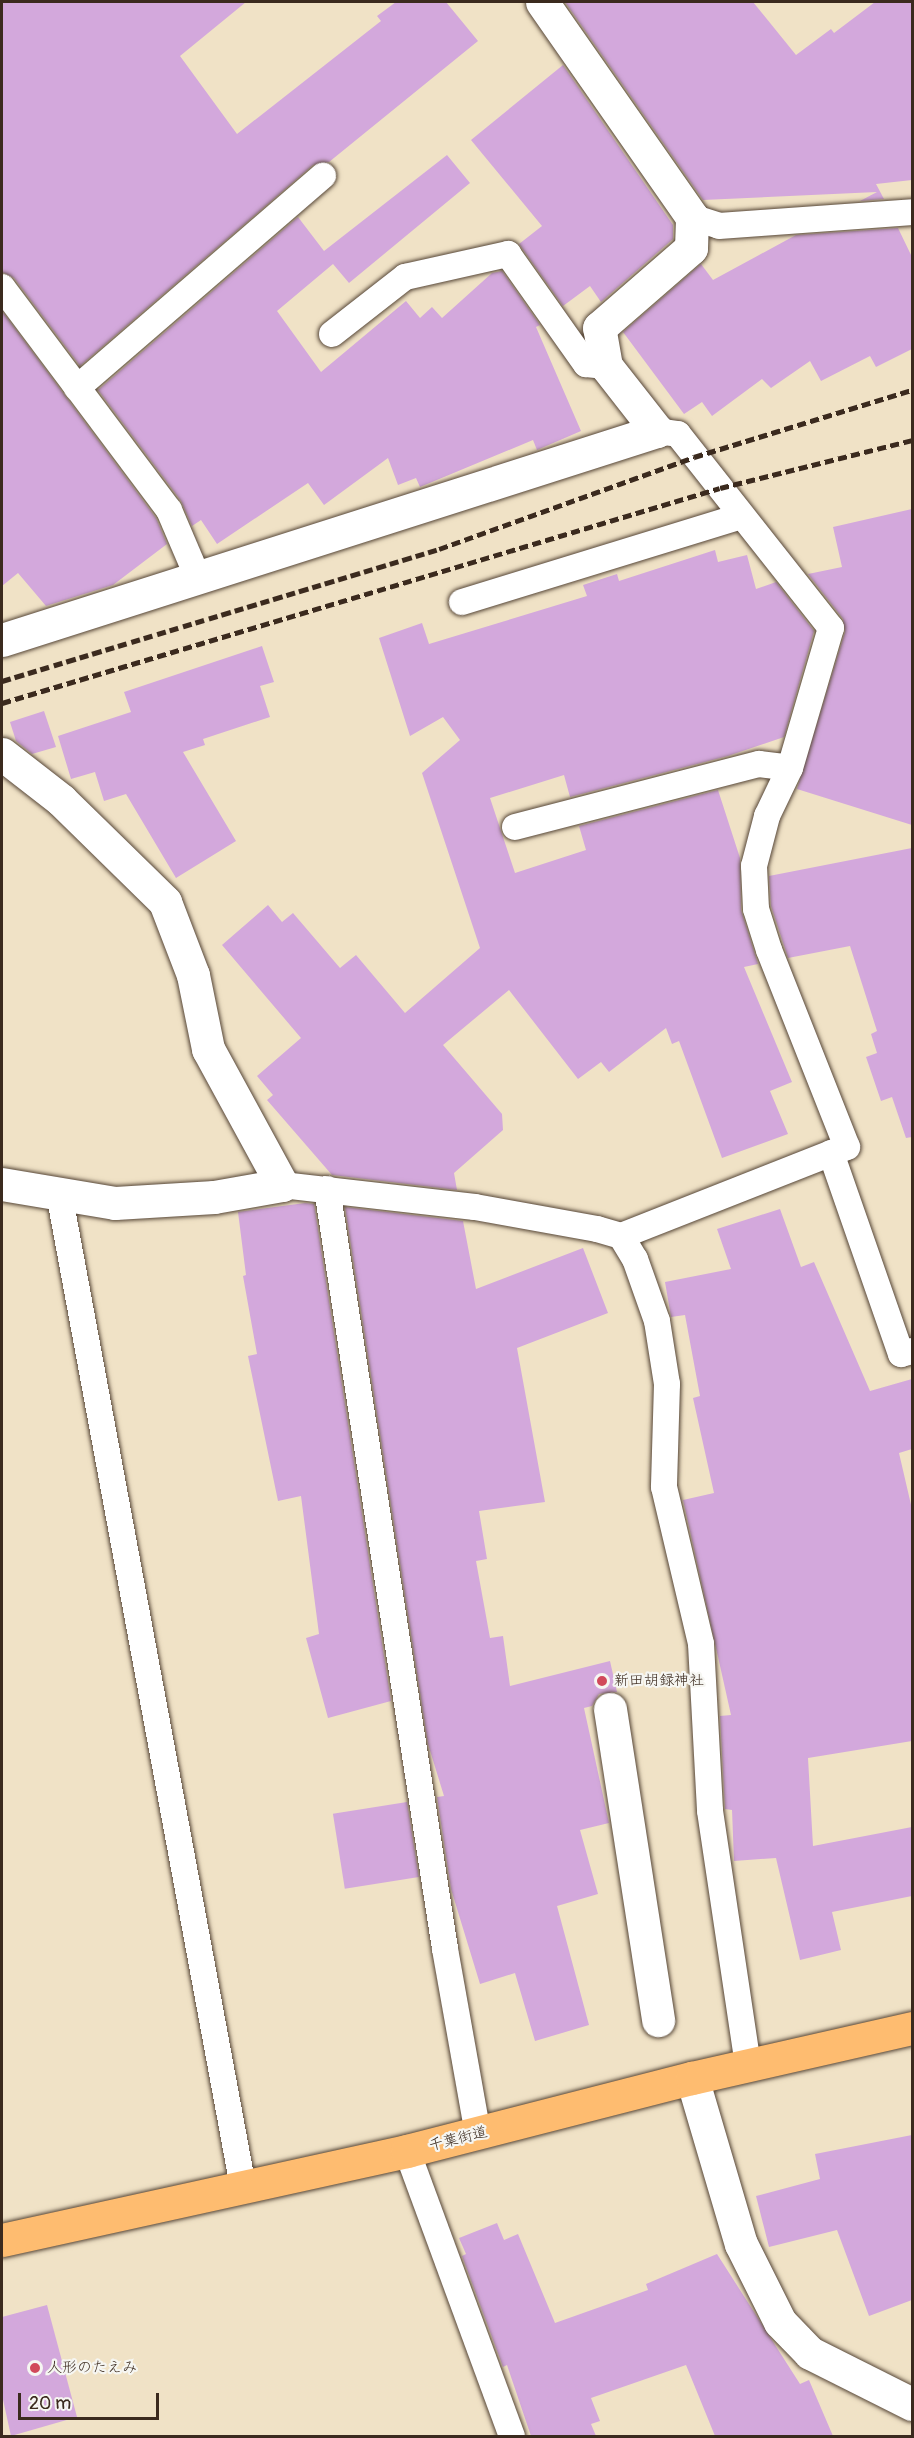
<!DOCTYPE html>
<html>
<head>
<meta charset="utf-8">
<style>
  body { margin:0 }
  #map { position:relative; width:914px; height:2438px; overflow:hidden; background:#f0e2c6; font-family:Pangolin,"Klee One",sans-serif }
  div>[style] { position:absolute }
  .building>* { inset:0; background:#d3a8dc; transform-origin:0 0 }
  .roads { filter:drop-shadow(0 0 2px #564637) drop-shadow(0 0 2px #564637) }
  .service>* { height:26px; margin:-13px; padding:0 13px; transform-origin:13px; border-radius:13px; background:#fff }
  .pedestrian>* { height:33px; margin:-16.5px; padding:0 16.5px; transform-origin:16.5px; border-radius:16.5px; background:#fff }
  .minor>* { height:33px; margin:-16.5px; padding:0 16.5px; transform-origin:16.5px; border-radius:16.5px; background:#fff }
  .trunk>* { height:33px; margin:-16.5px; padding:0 16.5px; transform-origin:16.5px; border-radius:16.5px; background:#febc70 }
  .rail>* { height:4.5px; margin-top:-2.25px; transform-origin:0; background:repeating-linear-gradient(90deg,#3b2a1e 0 9px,transparent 0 13.5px) }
  .dots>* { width:16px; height:16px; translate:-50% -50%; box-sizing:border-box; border:3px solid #f6f6f2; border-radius:50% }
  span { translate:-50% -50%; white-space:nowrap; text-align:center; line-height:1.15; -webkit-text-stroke:4.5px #f6f6f2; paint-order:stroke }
  .poi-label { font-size:15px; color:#3b2a1e }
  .left { translate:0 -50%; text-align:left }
  .street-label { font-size:15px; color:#3b2a1e }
  .frame { position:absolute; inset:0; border:3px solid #3b2a1e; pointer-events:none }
  .scale { position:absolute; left:18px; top:2393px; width:141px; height:27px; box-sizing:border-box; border:3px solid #3b2a1e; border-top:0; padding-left:8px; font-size:18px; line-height:21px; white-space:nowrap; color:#3b2a1e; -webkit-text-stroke:4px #f6f6f2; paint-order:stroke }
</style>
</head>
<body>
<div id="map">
  <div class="building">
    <div style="clip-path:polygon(2px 2px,246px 2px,180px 56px,237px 134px,381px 21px,377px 16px,396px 2px,446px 2px,478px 41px,329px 162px,313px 165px,80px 366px,14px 278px,2px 272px)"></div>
    <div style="clip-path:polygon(565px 2px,753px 2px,796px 55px,831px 29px,834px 33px,875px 2px,912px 2px,912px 180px,876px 184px,884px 199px,860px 201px,877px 192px,703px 200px)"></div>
    <div style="clip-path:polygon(563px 65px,673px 225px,673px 239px,601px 302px,590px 286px,563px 306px,519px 244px,542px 226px,471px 140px)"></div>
    <div style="clip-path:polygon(447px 155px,470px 183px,349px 283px,333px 264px,277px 311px,321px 372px,406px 301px,420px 318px,432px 307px,442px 318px,492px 273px,502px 271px,540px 325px,536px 327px,581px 431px,537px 450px,533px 440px,420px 487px,416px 478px,398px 485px,388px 458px,324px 505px,308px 483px,217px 544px,201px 520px,192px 526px,181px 501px,98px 390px,298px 217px,324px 251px)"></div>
    <div style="clip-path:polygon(898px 228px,912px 257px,912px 349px,876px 367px,870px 356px,821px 381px,810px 361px,771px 388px,762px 379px,712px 416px,702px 402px,684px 414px,623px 332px,701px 264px,713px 280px,796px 235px)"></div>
    <div style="clip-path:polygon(2px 311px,156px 518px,167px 544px,113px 585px,46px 606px,18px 573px,2px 586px)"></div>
    <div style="clip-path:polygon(912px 509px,912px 825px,797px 789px,845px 632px,843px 619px,808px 574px,842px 567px,833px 527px)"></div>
    <div style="clip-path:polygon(715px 550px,718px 562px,747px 555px,756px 589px,776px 582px,814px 631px,784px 737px,728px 756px,570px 797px,564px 775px,490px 798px,515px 873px,586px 850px,579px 826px,718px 790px,740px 858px,741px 910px,758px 964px,744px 967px,792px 1082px,770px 1091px,788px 1134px,722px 1158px,679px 1041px,672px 1044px,666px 1028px,609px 1072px,601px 1062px,578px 1079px,509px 990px,443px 1045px,502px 1114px,503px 1130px,454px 1173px,457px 1190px,332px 1175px,267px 1100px,273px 1095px,257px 1076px,301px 1038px,222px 945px,268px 905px,282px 922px,293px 913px,340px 968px,356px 955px,405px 1013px,480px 948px,422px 773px,460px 740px,443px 717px,410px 736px,379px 638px,422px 623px,429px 644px,587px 596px,583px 585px,617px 574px,619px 581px)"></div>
    <div style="clip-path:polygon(262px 646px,274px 682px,260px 686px,270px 717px,203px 739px,205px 745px,183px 752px,236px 841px,176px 878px,126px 794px,104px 801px,95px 772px,71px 779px,58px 736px,131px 712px,124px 692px)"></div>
    <div style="clip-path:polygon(44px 711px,56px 747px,32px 754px,16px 741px,10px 722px)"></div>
    <div style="clip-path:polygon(912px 848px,912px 1137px,906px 1138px,892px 1097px,881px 1101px,866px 1057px,877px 1053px,871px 1034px,877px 1031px,850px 946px,788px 958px,771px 906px,769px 876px)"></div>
    <div style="clip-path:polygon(305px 1203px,314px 1204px,391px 1701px,328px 1718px,306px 1638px,319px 1634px,301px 1496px,278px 1501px,248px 1356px,257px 1354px,243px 1276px,246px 1275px,238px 1212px)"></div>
    <div style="clip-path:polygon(345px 1207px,463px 1221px,476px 1289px,583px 1248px,608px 1313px,517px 1348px,545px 1502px,479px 1511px,487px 1559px,476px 1561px,490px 1638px,503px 1636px,510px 1686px,610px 1661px,617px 1692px,599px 1694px,592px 1706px,584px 1708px,609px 1823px,580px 1830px,598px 1894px,557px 1906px,589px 2025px,535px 2041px,515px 1973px,480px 1984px,451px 1889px,437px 1797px,444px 1796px,428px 1744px)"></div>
    <div style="clip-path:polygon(780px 1209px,801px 1267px,814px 1262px,870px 1391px,912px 1379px,912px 1449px,899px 1453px,912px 1509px,912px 1741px,808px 1758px,813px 1846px,912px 1827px,912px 1896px,832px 1912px,841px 1950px,800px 1960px,776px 1858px,734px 1861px,732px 1810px,725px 1809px,720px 1716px,731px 1715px,683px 1500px,714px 1493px,693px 1398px,700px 1396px,685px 1315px,671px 1317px,665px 1282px,731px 1269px,717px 1229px)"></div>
    <div style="left:407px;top:1802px;width:76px;height:75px;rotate:81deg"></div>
    <div style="clip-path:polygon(912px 2135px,912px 2300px,869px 2316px,837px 2230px,769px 2247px,756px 2196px,820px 2179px,815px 2154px)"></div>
    <div style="clip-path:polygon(497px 2223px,504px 2240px,518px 2234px,555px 2323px,648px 2290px,646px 2284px,717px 2254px,800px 2384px,809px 2380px,833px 2436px,715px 2436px,686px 2365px,591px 2398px,600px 2421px,591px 2424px,596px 2436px,531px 2436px,507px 2365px,503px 2367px,462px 2256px,466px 2254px,459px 2238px)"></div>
    <div style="clip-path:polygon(47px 2305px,77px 2417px,11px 2436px,2px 2395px,2px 2317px)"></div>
  </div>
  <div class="roads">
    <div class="service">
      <div style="left:692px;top:217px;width:28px;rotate:18deg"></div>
      <div style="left:719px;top:226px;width:194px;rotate:-4.1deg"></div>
      <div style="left:2px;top:287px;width:279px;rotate:53.2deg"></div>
      <div style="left:169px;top:510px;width:74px;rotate:66.9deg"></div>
      <div style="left:332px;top:334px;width:93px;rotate:-38deg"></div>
      <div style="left:405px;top:277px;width:106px;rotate:-12.6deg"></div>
      <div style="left:508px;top:254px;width:135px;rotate:54.7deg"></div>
      <div style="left:586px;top:364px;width:20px;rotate:6deg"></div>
      <div style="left:77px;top:388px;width:325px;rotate:-40.8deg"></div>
      <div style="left:462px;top:602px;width:292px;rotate:-17.1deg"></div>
      <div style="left:515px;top:827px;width:252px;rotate:-14.5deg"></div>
      <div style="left:759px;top:764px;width:31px;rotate:7deg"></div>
      <div style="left:831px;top:1153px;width:213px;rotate:70.8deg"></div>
      <div style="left:901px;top:1354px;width:11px;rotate:-15deg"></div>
      <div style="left:282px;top:1185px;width:194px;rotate:6.5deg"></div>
      <div style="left:475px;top:1207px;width:124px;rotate:10.2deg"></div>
      <div style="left:597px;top:1229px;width:25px;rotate:16deg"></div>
      <div style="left:621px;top:1236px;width:27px;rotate:59deg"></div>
      <div style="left:635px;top:1259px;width:66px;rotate:70.5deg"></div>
      <div style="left:657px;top:1321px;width:64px;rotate:81deg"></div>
      <div style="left:667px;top:1384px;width:103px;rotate:91.7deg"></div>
      <div style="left:664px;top:1487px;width:161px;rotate:76.7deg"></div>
      <div style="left:701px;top:1644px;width:167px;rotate:86.9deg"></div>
      <div style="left:710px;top:1811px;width:257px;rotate:81.5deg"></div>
      <div style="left:327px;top:1189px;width:769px;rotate:81.17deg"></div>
      <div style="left:445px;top:1949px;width:189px;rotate:79.9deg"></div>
      <div style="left:59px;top:1193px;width:1011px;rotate:79.51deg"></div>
      <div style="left:621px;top:1236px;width:243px;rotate:-21.5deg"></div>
      <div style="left:847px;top:1147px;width:212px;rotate:-111.6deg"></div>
      <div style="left:769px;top:950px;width:43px;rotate:-107.6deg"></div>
      <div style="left:756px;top:909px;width:43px;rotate:-92.7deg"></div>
      <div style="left:754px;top:866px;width:52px;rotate:-75.4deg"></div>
      <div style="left:767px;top:816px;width:53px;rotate:-64.4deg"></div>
      <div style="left:790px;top:768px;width:146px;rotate:-73.7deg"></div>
      <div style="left:831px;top:628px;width:247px;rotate:-128.3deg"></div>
      <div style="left:678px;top:434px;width:21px;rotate:-172deg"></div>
      <div style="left:407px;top:2151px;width:304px;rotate:69.8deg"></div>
    </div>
    <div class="pedestrian">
      <div style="left:610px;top:1709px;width:315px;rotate:81.2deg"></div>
    </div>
    <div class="minor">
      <div style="left:2px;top:640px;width:688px;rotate:-17.7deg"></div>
      <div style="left:657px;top:431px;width:83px;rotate:-128.1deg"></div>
      <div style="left:606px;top:366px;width:39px;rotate:-100deg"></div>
      <div style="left:599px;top:328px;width:122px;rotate:-41deg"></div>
      <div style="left:691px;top:248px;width:31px;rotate:-88deg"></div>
      <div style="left:692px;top:217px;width:262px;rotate:-124.9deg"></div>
      <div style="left:2px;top:754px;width:75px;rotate:37.9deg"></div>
      <div style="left:61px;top:800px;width:146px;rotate:44.4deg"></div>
      <div style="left:165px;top:902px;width:78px;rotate:69deg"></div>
      <div style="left:193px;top:975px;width:76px;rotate:78.5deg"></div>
      <div style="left:208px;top:1049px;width:155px;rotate:61.4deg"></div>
      <div style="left:282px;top:1185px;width:69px;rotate:170deg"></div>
      <div style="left:214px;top:1197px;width:99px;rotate:176.5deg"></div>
      <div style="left:115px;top:1203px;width:115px;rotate:-170.5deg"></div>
      <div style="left:692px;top:2078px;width:173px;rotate:73.6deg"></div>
      <div style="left:741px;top:2244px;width:87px;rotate:63.4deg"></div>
      <div style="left:780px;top:2322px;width:43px;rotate:45.9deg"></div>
      <div style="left:810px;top:2353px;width:114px;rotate:26.6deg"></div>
    </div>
    <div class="trunk">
      <div style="left:2px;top:2240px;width:415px;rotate:-12.4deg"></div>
      <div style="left:407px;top:2151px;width:294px;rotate:-14.4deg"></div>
      <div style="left:692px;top:2078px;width:226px;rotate:-12.8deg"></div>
    </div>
  </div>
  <div class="rail">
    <div style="left:2px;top:681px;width:457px;rotate:-16.8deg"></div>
    <div style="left:439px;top:549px;width:271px;rotate:-19.8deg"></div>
    <div style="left:694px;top:457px;width:228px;rotate:-17.1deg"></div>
    <div style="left:2px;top:703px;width:749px;rotate:-16.67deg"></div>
    <div style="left:720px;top:488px;width:198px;rotate:-14deg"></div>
  </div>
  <div class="dots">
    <div style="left:602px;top:1681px;background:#d1495b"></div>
    <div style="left:35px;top:2368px;background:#d1495b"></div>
  </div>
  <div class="poi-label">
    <span class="left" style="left:614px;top:1681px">新田胡録神社</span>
    <span class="left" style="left:47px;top:2368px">人形のたえみ</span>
  </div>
  <div class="street-label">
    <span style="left:458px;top:2139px;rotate:-14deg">千葉街道</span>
  </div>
  <div class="frame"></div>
  <div class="scale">20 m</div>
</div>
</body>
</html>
